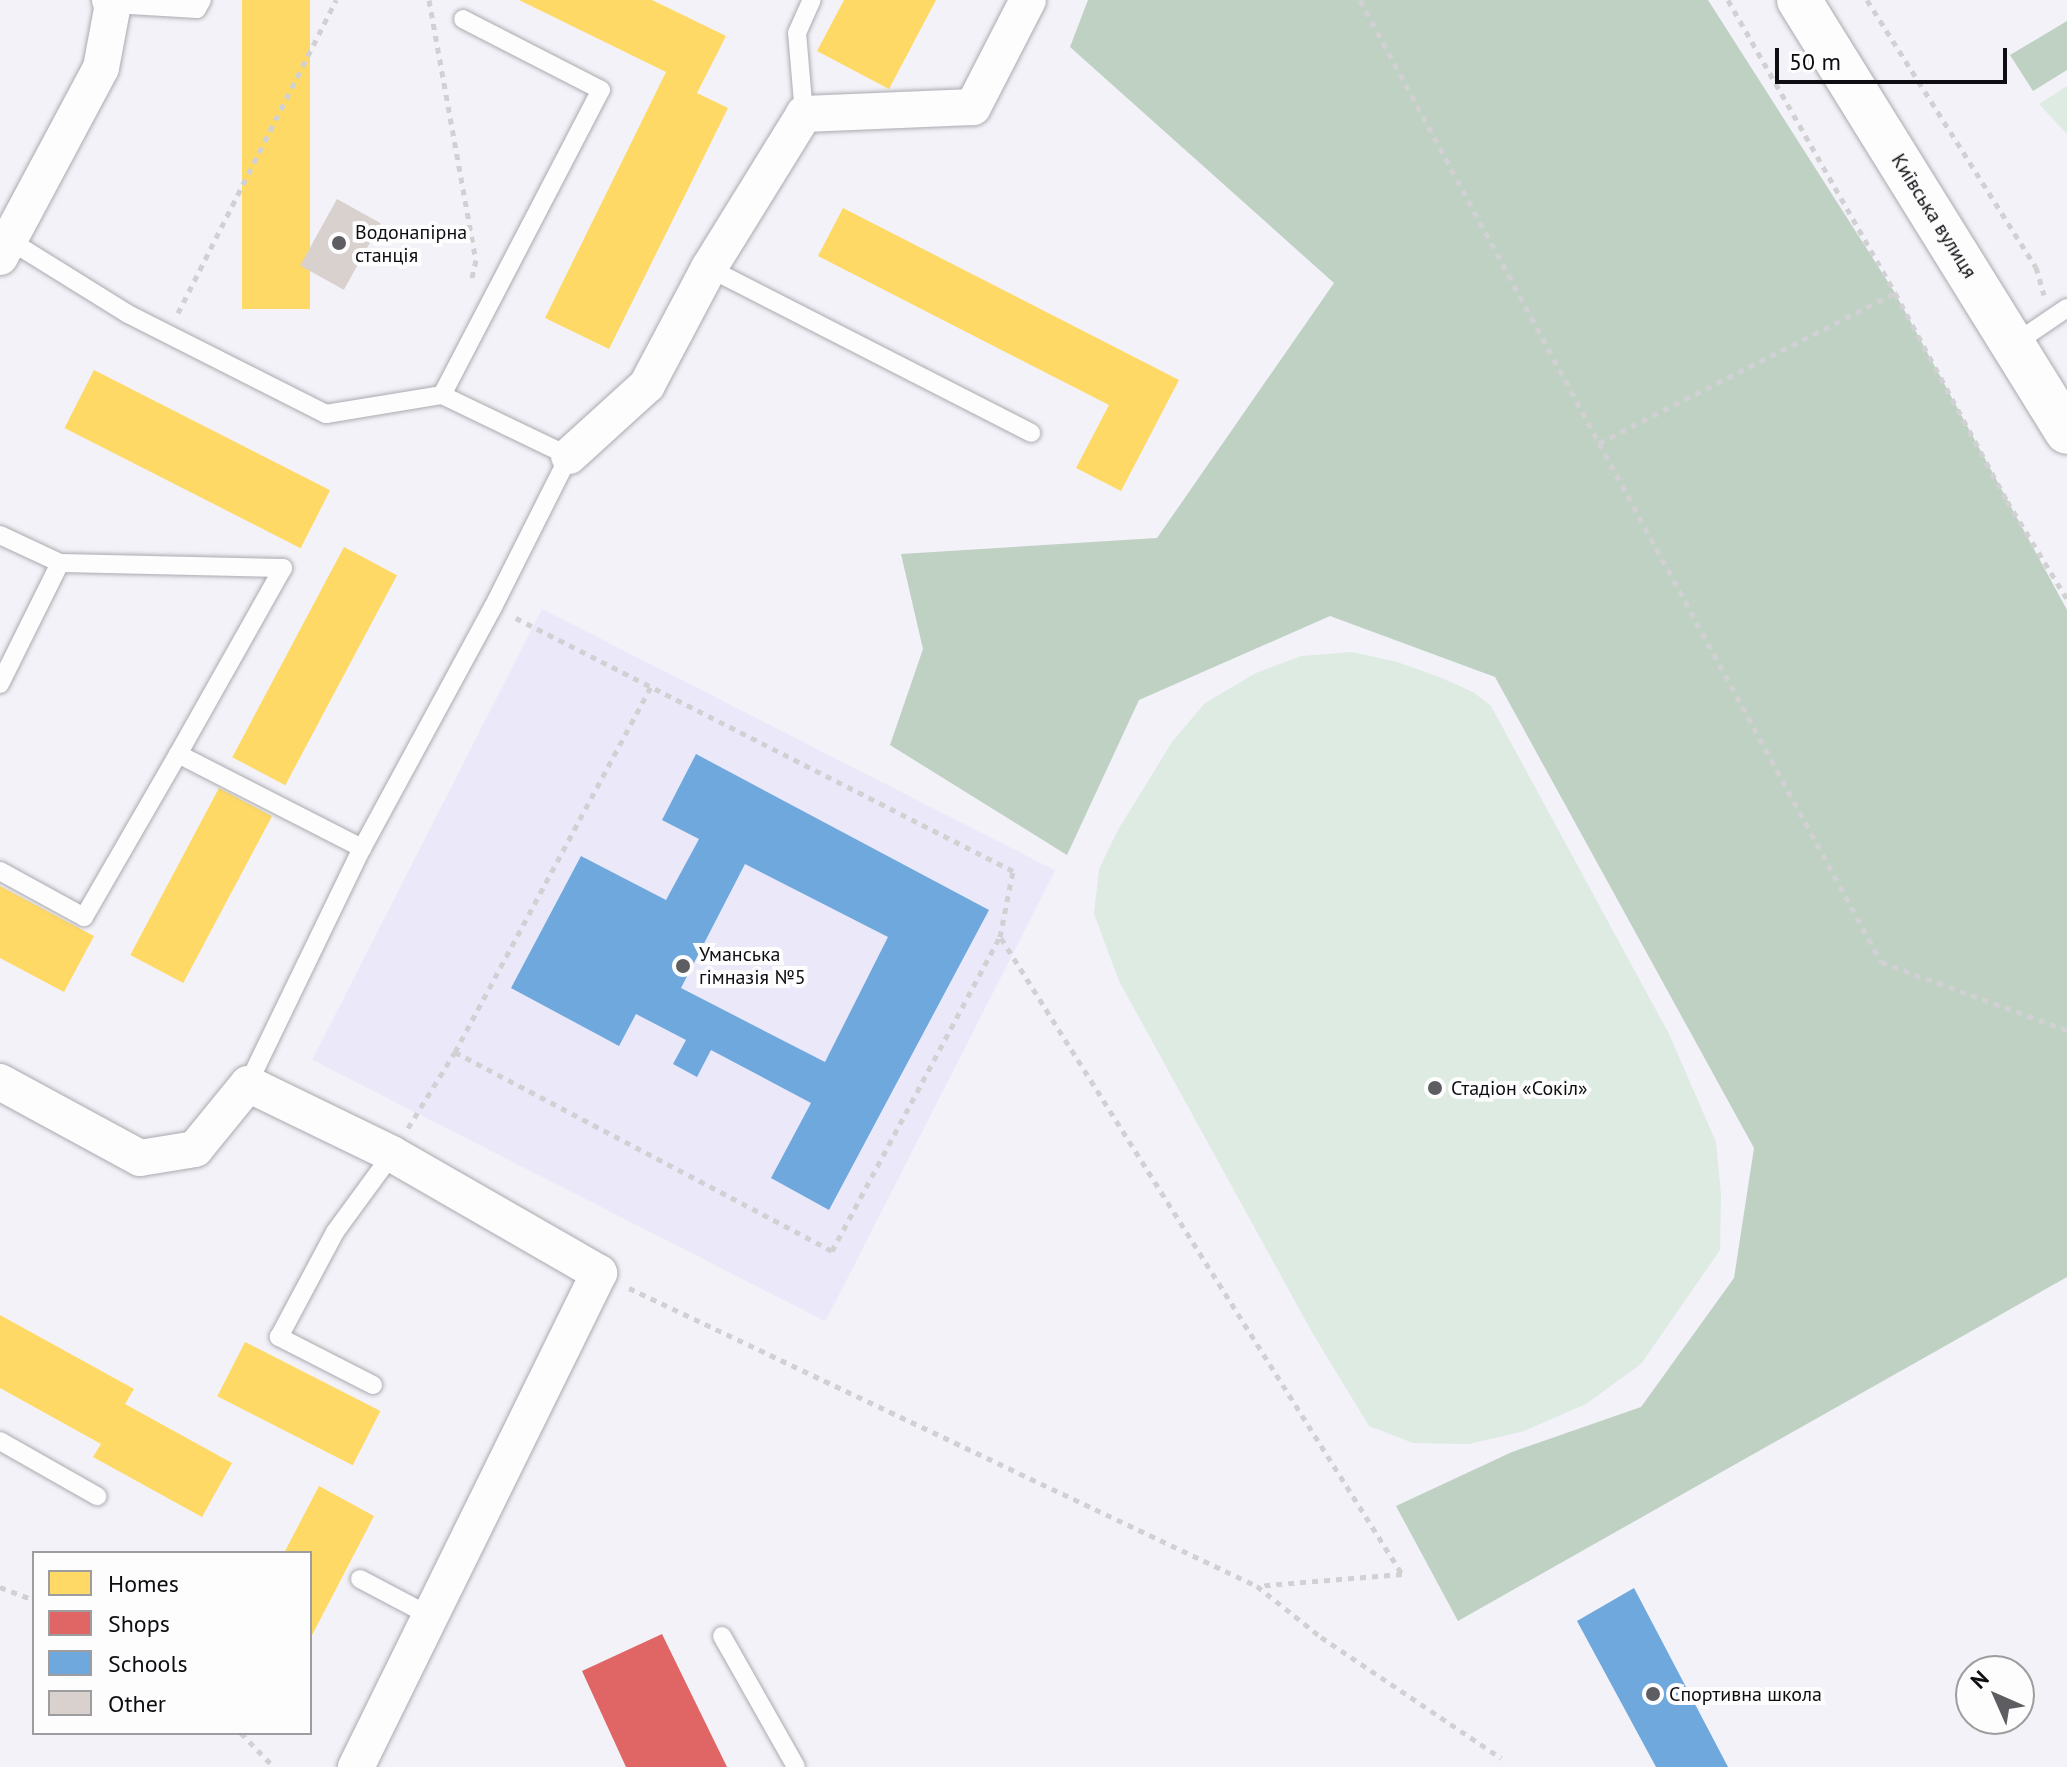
<!DOCTYPE html>
<html>
<head>
<meta charset="utf-8">
<style>
  body { margin:0 }
  #map { position:relative; width:2067px; height:1767px; overflow:hidden; background:#f2f2f8; font-family:"PT Sans",sans-serif }
  div>[style] { position:absolute }
  .built>* { inset:0; background:#eae8f9; transform-origin:0 0 }
  .green>* { inset:0; background:#deebe2 }
  .forest>* { inset:0; background:#bed1c3 }
  .homes>* { inset:0; background:#ffd966; transform-origin:0 0 }
  .shops>* { inset:0; background:#e06666 }
  .schools>* { inset:0; background:#6fa8dc }
  .building>* { inset:0; background:#d8d1ce; transform-origin:0 0 }
  .path>* { height:5px; margin-top:-2.5px; transform-origin:0; background:repeating-linear-gradient(90deg,#d1d1d4 0 6px,transparent 0 12px) }
  .roads { filter:drop-shadow(0 0 2px #aaaab0) drop-shadow(0 0 2px #aaaab0) }
  .lane>* { height:18px; margin:-9px; padding:0 9px; transform-origin:9px; border-radius:9px; background:#fdfdfe }
  .street>* { height:36px; margin:-18px; padding:0 18px; transform-origin:18px; border-radius:18px; background:#fdfdfe }
  .secondary>* { height:44px; margin:-22px; padding:0 22px; transform-origin:22px; border-radius:22px; background:#fdfdfe }
  .dots>* { width:22px; height:22px; translate:-50% -50%; box-sizing:border-box; border:4px solid #fdfdfd; border-radius:50% }
  span { translate:-50% -50%; white-space:nowrap; text-align:center; line-height:1.15; -webkit-text-stroke:8px #fdfdfd; paint-order:stroke }
  .street-label { font-size:20px; color:#0d0d12 }
  .poi-label { font-size:20px; color:#0d0d12 }
  .left { translate:0 -50%; text-align:left }
  .legend { position:absolute; left:32px; top:1551px; width:280px; height:184px; box-sizing:border-box; background:#fdfdfd; border:2px solid #9d9d9f; margin:0; padding:10px 14px; list-style:none; font-size:24px; color:#0d0d12 }
  .legend li { display:flex; align-items:center; gap:16px; height:40px }
  .legend b { width:40px; border:2px solid #9d9d9f }
  .north { position:absolute; left:1955px; top:1655px; width:80px; height:80px; box-sizing:border-box; background:#fdfdfd; border:2px solid #9d9d9f; border-radius:50%; rotate:315deg; font-size:22px; font-weight:700; line-height:32px; text-align:center; color:#0d0d12 }
  .north::after { content:''; display:block; margin:auto; width:28px; height:36px; background:#5d5d62; clip-path:polygon(50% 0,100% 100%,50% 72%,0 100%) }
  .scale { position:absolute; left:1775px; top:48px; width:232px; height:36px; box-sizing:border-box; border:4px solid #0d0d12; border-top:0; padding-left:10px; font-size:24px; line-height:28px; white-space:nowrap; color:#0d0d12; -webkit-text-stroke:6px #fdfdfd; paint-order:stroke }
</style>
</head>
<body>
<div id="map">
  <div class="built">
    <div style="left:542px;top:609px;width:576px;height:506px;rotate:27deg"></div>
  </div>
  <div class="green">
    <div style="clip-path:polygon(2067px 86px,2067px 134px,2039px 104px)"></div>
    <div style="clip-path:polygon(1352px 652px,1397px 662px,1439px 677px,1473px 692px,1491px 706px,1669px 1034px,1716px 1142px,1721px 1194px,1720px 1250px,1641px 1364px,1586px 1404px,1524px 1431px,1469px 1444px,1413px 1443px,1369px 1426px,1313px 1334px,1119px 981px,1094px 914px,1099px 869px,1118px 830px,1172px 742px,1205px 703px,1256px 673px,1301px 656px)"></div>
  </div>
  <div class="forest">
    <div style="clip-path:polygon(1088px 0,1708px 0,1895px 293px,2067px 610px,2067px 1277px,1458px 1621px,1396px 1506px,1512px 1452px,1641px 1407px,1734px 1278px,1754px 1148px,1495px 677px,1330px 616px,1139px 700px,1067px 855px,890px 745px,923px 649px,901px 554px,1157px 538px,1334px 283px,1070px 47px)"></div>
    <div style="clip-path:polygon(2067px 21px,2067px 70px,2033px 91px,2010px 55px)"></div>
  </div>
  <div class="homes">
    <div style="left:242px;top:0;width:68px;height:309px"></div>
    <div style="clip-path:polygon(519px 0,652px 0,726px 36px,697px 93px,728px 108px,609px 349px,545px 318px,666px 72px)"></div>
    <div style="clip-path:polygon(844px 0,936px 0,889px 89px,817px 51px)"></div>
    <div style="clip-path:polygon(843px 208px,1179px 380px,1121px 491px,1076px 468px,1109px 405px,818px 256px)"></div>
    <div style="left:94px;top:370px;width:265px;height:65px;rotate:27deg"></div>
    <div style="left:344px;top:547px;width:60px;height:238px;rotate:28deg"></div>
    <div style="left:219px;top:788px;width:60px;height:189px;rotate:28deg"></div>
    <div style="clip-path:polygon(0 886px,94px 936px,64px 992px,0 958px)"></div>
    <div style="clip-path:polygon(0 1315px,134px 1389px,125px 1404px,232px 1463px,202px 1517px,93px 1457px,101px 1444px,0 1388px)"></div>
    <div style="left:245px;top:1342px;width:152px;height:61px;rotate:27deg"></div>
    <div style="clip-path:polygon(319px 1486px,374px 1516px,310px 1639px,310px 1553px,284px 1553px)"></div>
  </div>
  <div class="shops">
    <div style="clip-path:polygon(662px 1634px,727px 1767px,626px 1767px,582px 1671px)"></div>
  </div>
  <div class="schools">
    <div style="clip-path:polygon(evenodd,696px 754px,989px 910px,829px 1210px,771px 1178px,811px 1103px,711px 1050px,697px 1077px,673px 1064px,686px 1040px,636px 1014px,619px 1046px,511px 988px,581px 856px,666px 900px,699px 839px,662px 820px,696px 754px,745px 864px,888px 937px,825px 1062px,681px 988px,745px 864px)"></div>
    <div style="clip-path:polygon(1634px 1588px,1728px 1767px,1656px 1767px,1577px 1621px)"></div>
  </div>
  <div class="building">
    <div style="left:337px;top:199px;width:50px;height:76px;rotate:29deg"></div>
  </div>
  <div class="path">
    <div style="left:429px;top:0;width:264px;rotate:79.8deg"></div>
    <div style="left:476px;top:260px;width:23px;rotate:103deg"></div>
    <div style="left:1360px;top:0;width:503px;rotate:61.65deg"></div>
    <div style="left:1599px;top:443px;width:332px;rotate:-26.9deg"></div>
    <div style="left:1728px;top:0;width:337px;rotate:60.3deg"></div>
    <div style="left:1895px;top:293px;width:236px;rotate:61.7deg"></div>
    <div style="left:2007px;top:501px;width:115px;rotate:58.5deg"></div>
    <div style="left:1867px;top:0;width:316px;rotate:57.7deg"></div>
    <div style="left:2036px;top:267px;width:29px;rotate:74deg"></div>
    <div style="left:178px;top:313px;width:351px;rotate:-63.2deg"></div>
    <div style="left:1599px;top:443px;width:591px;rotate:61.48deg"></div>
    <div style="left:1881px;top:962px;width:198px;rotate:20.1deg"></div>
    <div style="left:1001px;top:938px;width:752px;rotate:57.77deg"></div>
    <div style="left:1402px;top:1574px;width:145px;rotate:175.3deg"></div>
    <div style="left:455px;top:1052px;width:426px;rotate:27.8deg"></div>
    <div style="left:832px;top:1251px;width:356px;rotate:-61.9deg"></div>
    <div style="left:1000px;top:937px;width:67px;rotate:-78.9deg"></div>
    <div style="left:1013px;top:871px;width:560px;rotate:-153.02deg"></div>
    <div style="left:408px;top:1128px;width:89px;rotate:-58.3deg"></div>
    <div style="left:455px;top:1052px;width:414px;rotate:-61.8deg"></div>
    <div style="left:629px;top:1288px;width:695px;rotate:25.39deg"></div>
    <div style="left:1257px;top:1586px;width:82px;rotate:38.6deg"></div>
    <div style="left:1321px;top:1637px;width:217px;rotate:33.9deg"></div>
    <div style="left:0;top:1587px;width:36px;rotate:21deg"></div>
    <div style="left:241px;top:1733px;width:47px;rotate:45.9deg"></div>
  </div>
  <div class="roads">
    <div class="lane">
      <div style="left:113px;top:4px;width:84px;rotate:3.4deg"></div>
      <div style="left:197px;top:9px;width:10px;rotate:-61deg"></div>
      <div style="left:804px;top:114px;width:81px;rotate:-94.9deg"></div>
      <div style="left:797px;top:33px;width:36px;rotate:-66deg"></div>
      <div style="left:9px;top:240px;width:140px;rotate:31.9deg"></div>
      <div style="left:128px;top:314px;width:222px;rotate:26.8deg"></div>
      <div style="left:326px;top:414px;width:118px;rotate:-9.3deg"></div>
      <div style="left:442px;top:395px;width:141px;rotate:25.7deg"></div>
      <div style="left:569px;top:456px;width:169px;rotate:116.7deg"></div>
      <div style="left:493px;top:607px;width:274px;rotate:118.5deg"></div>
      <div style="left:362px;top:848px;width:262px;rotate:115.8deg"></div>
      <div style="left:709px;top:268px;width:362px;rotate:27.1deg"></div>
      <div style="left:2014px;top:344px;width:64px;rotate:-34.2deg"></div>
      <div style="left:442px;top:395px;width:344px;rotate:-62.5deg"></div>
      <div style="left:601px;top:90px;width:155px;rotate:-152.8deg"></div>
      <div style="left:0;top:535px;width:66px;rotate:25deg"></div>
      <div style="left:60px;top:563px;width:135px;rotate:116.4deg"></div>
      <div style="left:60px;top:563px;width:223px;rotate:1.3deg"></div>
      <div style="left:283px;top:568px;width:214px;rotate:119.4deg"></div>
      <div style="left:0;top:871px;width:96px;rotate:28.7deg"></div>
      <div style="left:84px;top:917px;width:188px;rotate:-60deg"></div>
      <div style="left:178px;top:754px;width:207px;rotate:27.1deg"></div>
      <div style="left:373px;top:1385px;width:106px;rotate:-152.9deg"></div>
      <div style="left:279px;top:1337px;width:119px;rotate:-61.9deg"></div>
      <div style="left:335px;top:1232px;width:97px;rotate:-53.8deg"></div>
      <div style="left:0;top:1441px;width:112px;rotate:29.6deg"></div>
      <div style="left:360px;top:1579px;width:81px;rotate:27.8deg"></div>
      <div style="left:722px;top:1636px;width:150px;rotate:60.5deg"></div>
    </div>
    <div class="street">
      <div style="left:0;top:257px;width:214px;rotate:-61.9deg"></div>
      <div style="left:101px;top:68px;width:65px;rotate:-79.4deg"></div>
      <div style="left:113px;top:4px;width:5px;rotate:-127deg"></div>
      <div style="left:569px;top:456px;width:105px;rotate:-42.3deg"></div>
      <div style="left:647px;top:385px;width:132px;rotate:-62.1deg"></div>
      <div style="left:709px;top:268px;width:181px;rotate:-58.3deg"></div>
      <div style="left:804px;top:114px;width:169px;rotate:-2.4deg"></div>
      <div style="left:973px;top:107px;width:120px;rotate:-62.8deg"></div>
      <div style="left:0;top:1082px;width:159px;rotate:28.5deg"></div>
      <div style="left:140px;top:1158px;width:56px;rotate:-9.3deg"></div>
      <div style="left:195px;top:1149px;width:84px;rotate:-50.8deg"></div>
      <div style="left:248px;top:1084px;width:160px;rotate:25.9deg"></div>
      <div style="left:392px;top:1154px;width:239px;rotate:29.9deg"></div>
      <div style="left:599px;top:1273px;width:551px;rotate:116.19deg"></div>
    </div>
    <div class="secondary">
      <div style="left:1799px;top:0;width:508px;rotate:58.19deg"></div>
    </div>
  </div>
  <div class="dots">
    <div style="left:339px;top:243px;background:#5d5d62"></div>
    <div style="left:683px;top:966px;background:#5d5d62"></div>
    <div style="left:1435px;top:1088px;background:#5d5d62"></div>
    <div style="left:1653px;top:1694px;background:#5d5d62"></div>
  </div>
  <div class="street-label">
    <span style="left:1934px;top:216px;rotate:58deg">Київська вулиця</span>
  </div>
  <div class="poi-label">
    <span class="left" style="left:355px;top:244px">Водонапірна<br>станція</span>
    <span class="left" style="left:699px;top:966px">Уманська<br>гімназія №5</span>
    <span class="left" style="left:1451px;top:1088px">Стадіон «Сокіл»</span>
    <span class="left" style="left:1669px;top:1694px">Спортивна школа</span>
  </div>
  <ul class="legend">
  <li><b style="height:22px;background:#ffd966"></b>Homes</li>
  <li><b style="height:22px;background:#e06666"></b>Shops</li>
  <li><b style="height:22px;background:#6fa8dc"></b>Schools</li>
  <li><b style="height:22px;background:#d8d1ce"></b>Other</li>
  </ul>
  <div class="north">N</div>
  <div class="scale">50 m</div>
</div>
</body>
</html>
